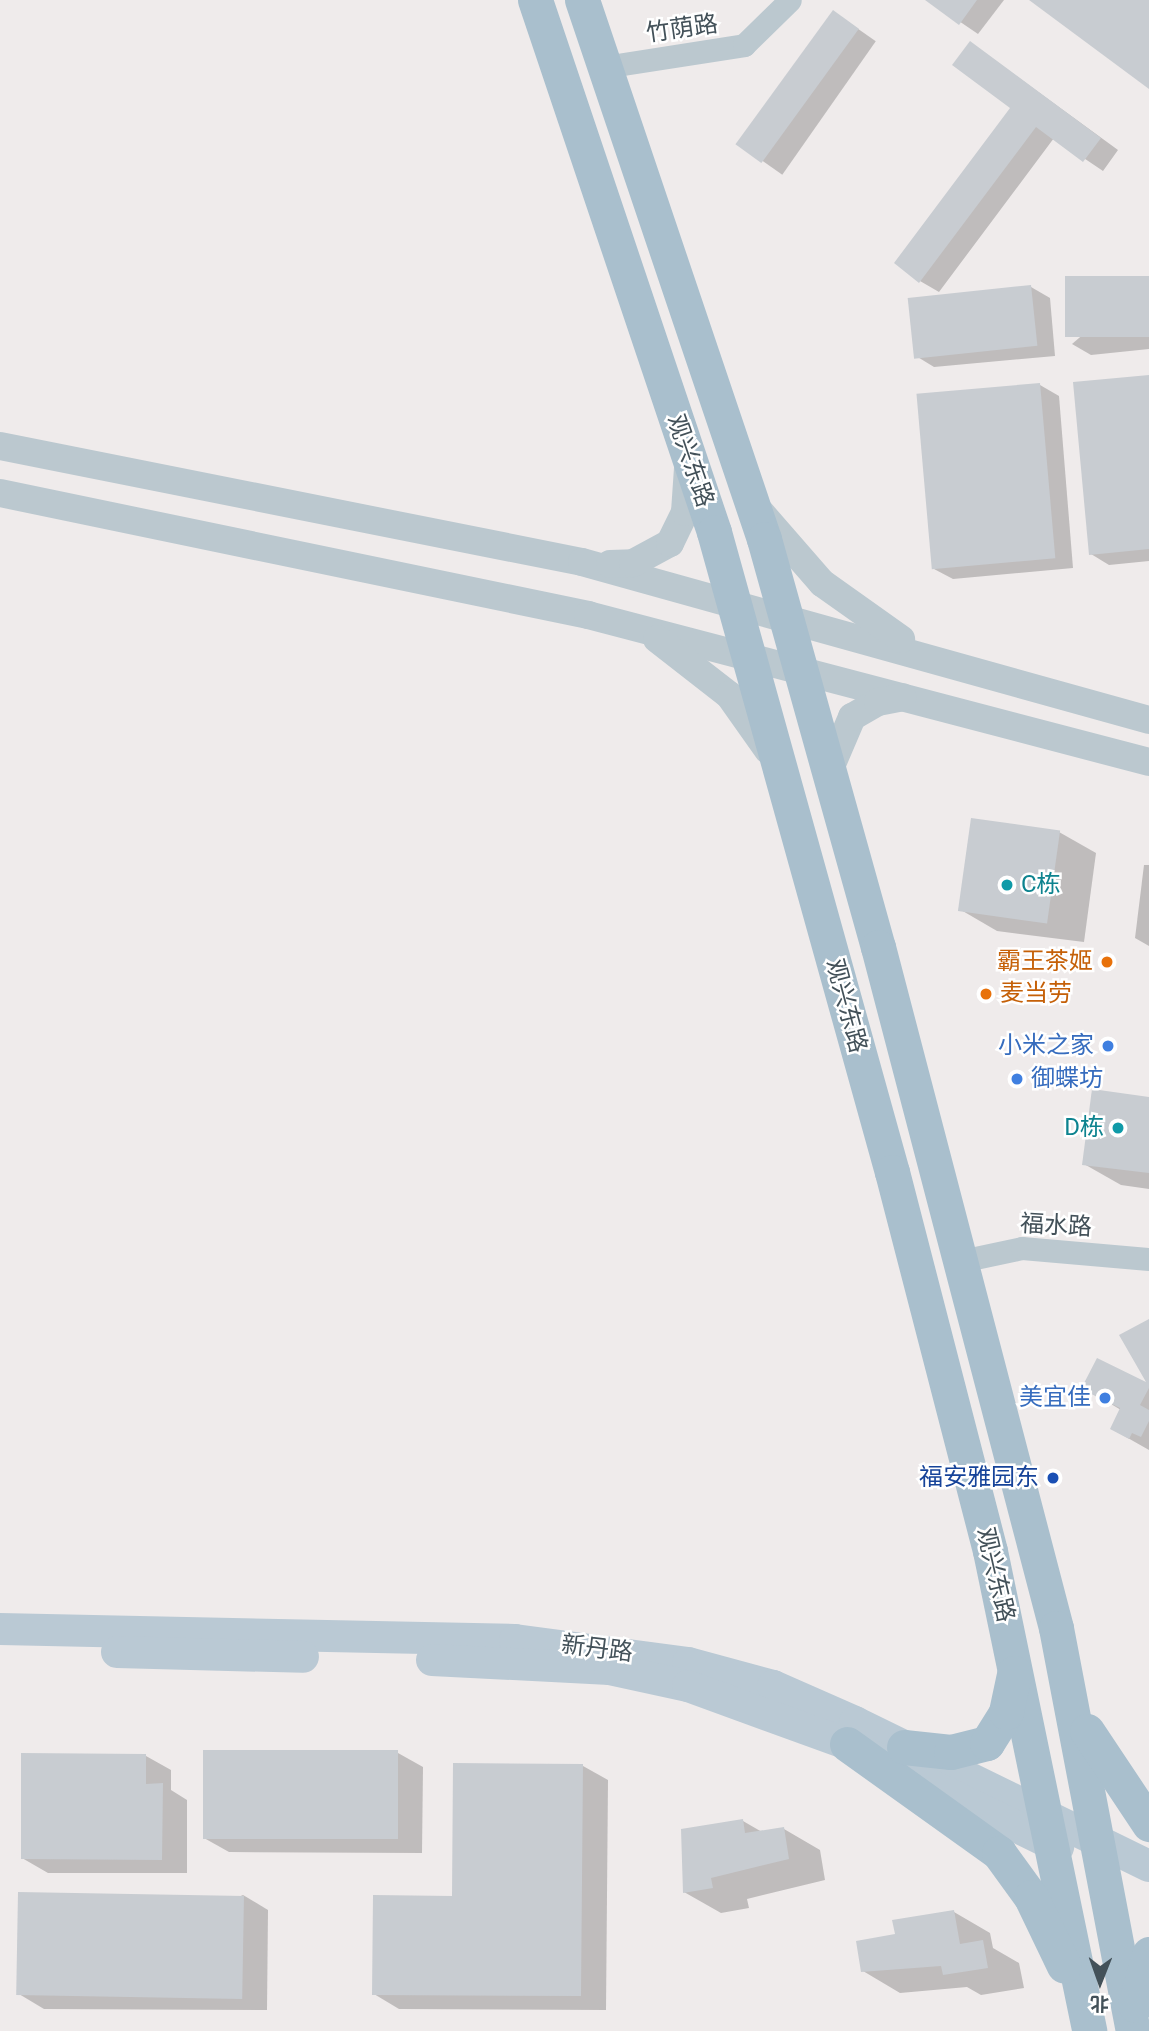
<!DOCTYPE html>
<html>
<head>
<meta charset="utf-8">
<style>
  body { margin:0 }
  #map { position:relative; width:1149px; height:2031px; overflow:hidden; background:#efebeb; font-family:Roboto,"Noto Sans SC",sans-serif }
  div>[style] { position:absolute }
  .shadow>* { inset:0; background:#0003; transform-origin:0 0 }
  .building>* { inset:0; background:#c8ccd1; transform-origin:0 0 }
  .minor>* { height:23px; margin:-11.5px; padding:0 11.5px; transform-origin:11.5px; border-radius:11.5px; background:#bbc8cf }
  .tertiary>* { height:28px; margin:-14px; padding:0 14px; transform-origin:14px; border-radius:14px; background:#bbc8cf }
  .secondary>* { height:32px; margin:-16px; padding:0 16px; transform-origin:16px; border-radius:16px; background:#bac9d4 }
  .primary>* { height:35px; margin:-17.5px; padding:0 17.5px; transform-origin:17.5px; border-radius:17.5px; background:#a9bfcd }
  .dots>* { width:19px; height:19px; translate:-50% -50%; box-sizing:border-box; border:4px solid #fff; border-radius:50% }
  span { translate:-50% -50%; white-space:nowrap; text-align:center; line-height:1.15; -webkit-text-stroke:5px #fff; paint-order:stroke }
  .street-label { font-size:24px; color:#435159 }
  .culture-label { font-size:24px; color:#0d838f }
  .left { translate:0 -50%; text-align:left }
  .right { translate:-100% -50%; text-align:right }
  .food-label { font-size:24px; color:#c56008 }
  .shop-label { font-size:24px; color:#366cbe }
  .transit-label { font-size:24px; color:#164399 }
  .north { position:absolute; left:1065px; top:1947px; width:70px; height:70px; -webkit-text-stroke:5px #fff; paint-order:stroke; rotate:181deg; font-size:19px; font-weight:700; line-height:28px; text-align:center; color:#435159 }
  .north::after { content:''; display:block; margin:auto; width:24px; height:32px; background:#435159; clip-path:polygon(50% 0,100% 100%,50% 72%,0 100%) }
</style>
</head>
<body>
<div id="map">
  <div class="shadow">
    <div style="clip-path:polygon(928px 0,1004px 0,978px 34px)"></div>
    <div style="left:834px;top:12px;width:51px;height:163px;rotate:35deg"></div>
    <div style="clip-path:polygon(971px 43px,1118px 150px,1103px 171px,1054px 138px,939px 292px,920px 281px,1013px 107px)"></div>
    <div style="clip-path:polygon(1149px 278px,1149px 349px,1091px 355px,1072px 344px)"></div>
    <div style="clip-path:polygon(1031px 287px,1050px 298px,1055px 356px,934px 367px,916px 356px)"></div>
    <div style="clip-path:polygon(1149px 377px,1149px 561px,1109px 565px,1091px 554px)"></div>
    <div style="clip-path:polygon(1040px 385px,1059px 396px,1073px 568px,953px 579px,934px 569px)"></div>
    <div style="clip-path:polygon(1059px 832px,1096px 853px,1084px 942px,997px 931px,961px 910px)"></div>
    <div style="clip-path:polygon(1144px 865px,1149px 865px,1149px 946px,1135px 938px)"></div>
    <div style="clip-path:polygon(1149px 1098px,1149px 1189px,1121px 1185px,1084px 1164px)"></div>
    <div style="clip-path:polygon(1149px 1386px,1149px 1450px,1112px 1429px,1121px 1410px,1084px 1388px)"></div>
    <div style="clip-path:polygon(398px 1753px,423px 1767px,422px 1853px,229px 1852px,204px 1838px)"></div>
    <div style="clip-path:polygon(146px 1756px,171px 1770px,171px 1790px,187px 1800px,187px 1873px,48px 1873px,22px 1858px)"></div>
    <div style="clip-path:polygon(583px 1766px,608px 1780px,606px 2010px,399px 2009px,374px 1994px,454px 1898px)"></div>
    <div style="clip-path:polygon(743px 1821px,762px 1832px,784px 1829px,820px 1850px,825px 1880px,747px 1899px,749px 1908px,721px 1913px,684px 1892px)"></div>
    <div style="clip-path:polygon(243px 1895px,268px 1910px,267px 2010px,44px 2009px,19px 1994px)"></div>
    <div style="clip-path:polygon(954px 1912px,990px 1933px,993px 1948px,1019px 1963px,1024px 1988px,981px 1995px,967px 1987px,900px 1993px,863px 1971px,897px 1935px)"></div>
  </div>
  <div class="building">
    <div style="clip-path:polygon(925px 0,977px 0,959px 25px)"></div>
    <div style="clip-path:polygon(1029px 0,1149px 0,1149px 89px)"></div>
    <div style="left:833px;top:10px;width:32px;height:166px;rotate:36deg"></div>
    <div style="clip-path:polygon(970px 41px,1101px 138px,1083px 162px,1036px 127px,919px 283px,894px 263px,1010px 108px,952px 65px)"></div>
    <div style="left:1149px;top:276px;width:61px;height:84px;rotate:90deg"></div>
    <div style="left:1031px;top:285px;width:61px;height:124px;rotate:84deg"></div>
    <div style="clip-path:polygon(1149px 375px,1149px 549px,1089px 555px,1073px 382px)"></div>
    <div style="left:1040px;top:383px;width:176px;height:124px;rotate:85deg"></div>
    <div style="left:971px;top:818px;width:90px;height:94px;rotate:8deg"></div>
    <div style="clip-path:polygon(1092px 1089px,1149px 1097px,1149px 1173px,1082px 1165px)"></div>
    <div style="clip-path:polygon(1149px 1319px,1149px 1388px,1140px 1405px,1149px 1410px,1149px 1421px,1141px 1437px,1132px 1433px,1129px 1439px,1110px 1429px,1120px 1408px,1081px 1389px,1097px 1358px,1146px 1382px,1119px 1335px)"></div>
    <div style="left:203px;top:1750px;width:195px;height:89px"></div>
    <div style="clip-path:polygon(21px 1753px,146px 1754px,146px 1784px,163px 1783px,162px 1860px,21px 1859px)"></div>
    <div style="clip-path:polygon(453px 1763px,583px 1764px,581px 1996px,372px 1995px,373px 1895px,452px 1896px)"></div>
    <div style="clip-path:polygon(743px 1819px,745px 1833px,784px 1827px,789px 1859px,711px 1878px,713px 1888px,683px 1893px,681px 1829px)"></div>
    <div style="left:18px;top:1892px;width:226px;height:103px;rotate:1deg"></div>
    <div style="clip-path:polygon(954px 1910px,960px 1944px,983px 1940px,988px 1968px,943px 1975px,941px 1966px,861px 1972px,856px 1941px,895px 1934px,892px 1920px)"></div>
  </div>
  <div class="minor">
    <div style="left:604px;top:67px;width:142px;rotate:-8.9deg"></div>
    <div style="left:744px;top:45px;width:64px;rotate:-44.4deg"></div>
    <div style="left:961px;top:1261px;width:62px;rotate:-12deg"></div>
    <div style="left:1022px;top:1248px;width:127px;rotate:5deg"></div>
  </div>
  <div class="tertiary">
    <div style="left:0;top:446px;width:593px;rotate:11.27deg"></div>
    <div style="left:582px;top:562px;width:589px;rotate:15.57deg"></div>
    <div style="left:0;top:493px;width:601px;rotate:11.72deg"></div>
    <div style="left:588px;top:615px;width:580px;rotate:14.68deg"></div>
    <div style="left:761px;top:513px;width:93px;rotate:48.9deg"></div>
    <div style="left:822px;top:583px;width:97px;rotate:35.3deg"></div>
    <div style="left:610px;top:564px;width:23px;rotate:-2deg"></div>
    <div style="left:633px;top:563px;width:42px;rotate:-28.4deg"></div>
    <div style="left:670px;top:543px;width:34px;rotate:-64deg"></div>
    <div style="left:685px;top:512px;width:44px;rotate:-86.1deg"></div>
    <div style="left:657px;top:639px;width:91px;rotate:37.9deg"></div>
    <div style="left:729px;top:695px;width:67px;rotate:54.7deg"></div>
    <div style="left:829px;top:771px;width:59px;rotate:-66.9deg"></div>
    <div style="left:852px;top:717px;width:30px;rotate:-30deg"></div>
    <div style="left:878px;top:702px;width:25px;rotate:-11deg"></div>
  </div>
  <div class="secondary">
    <div style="left:0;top:1629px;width:515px;rotate:1.22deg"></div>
    <div style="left:515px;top:1640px;width:175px;rotate:7.6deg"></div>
    <div style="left:688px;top:1663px;width:88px;rotate:15.1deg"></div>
    <div style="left:773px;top:1686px;width:90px;rotate:23.7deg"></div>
    <div style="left:855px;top:1722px;width:327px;rotate:26.1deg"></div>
    <div style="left:117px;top:1652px;width:186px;rotate:1.5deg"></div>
    <div style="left:432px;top:1660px;width:178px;rotate:2.9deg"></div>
    <div style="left:610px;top:1669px;width:80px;rotate:12.3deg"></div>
    <div style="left:688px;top:1686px;width:169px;rotate:20deg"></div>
    <div style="left:847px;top:1744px;width:235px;rotate:26deg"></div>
  </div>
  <div class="primary">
    <div style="left:535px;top:0;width:561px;rotate:71.4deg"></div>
    <div style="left:714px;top:532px;width:664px;rotate:74.46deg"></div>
    <div style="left:892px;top:1172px;width:391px;rotate:75.5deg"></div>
    <div style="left:990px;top:1551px;width:490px;rotate:78.3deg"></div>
    <div style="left:582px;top:0;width:569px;rotate:71.34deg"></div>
    <div style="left:764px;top:539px;width:424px;rotate:74.4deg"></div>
    <div style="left:878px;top:947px;width:704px;rotate:75.35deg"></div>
    <div style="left:1056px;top:1628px;width:410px;rotate:79.2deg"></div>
    <div style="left:1087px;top:1731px;width:112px;rotate:56.3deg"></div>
    <div style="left:847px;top:1744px;width:187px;rotate:35.6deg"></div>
    <div style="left:999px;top:1853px;width:54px;rotate:54deg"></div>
    <div style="left:1031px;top:1897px;width:76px;rotate:64.4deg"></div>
    <div style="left:904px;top:1747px;width:47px;rotate:6.1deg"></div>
    <div style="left:951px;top:1752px;width:37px;rotate:-14deg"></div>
    <div style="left:987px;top:1743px;width:36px;rotate:-58deg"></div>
    <div style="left:1006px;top:1712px;width:40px;rotate:-78deg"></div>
    <div style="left:1135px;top:2005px;width:53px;rotate:-74.6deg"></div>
  </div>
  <div class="dots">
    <div style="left:1007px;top:885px;background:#0f9aa8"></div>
    <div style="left:1107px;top:962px;background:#e8710a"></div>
    <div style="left:986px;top:994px;background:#e8710a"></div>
    <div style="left:1108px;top:1046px;background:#3f7fe0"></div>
    <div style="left:1017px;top:1079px;background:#3f7fe0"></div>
    <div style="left:1118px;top:1128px;background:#0f9aa8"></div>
    <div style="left:1105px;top:1398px;background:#3f7fe0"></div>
    <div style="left:1053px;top:1478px;background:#1a4fb4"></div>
  </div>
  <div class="street-label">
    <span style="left:682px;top:29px;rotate:-8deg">竹荫路</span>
    <span style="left:690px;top:461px;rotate:71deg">观兴东路</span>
    <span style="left:846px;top:1006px;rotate:75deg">观兴东路</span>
    <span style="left:1056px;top:1226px;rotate:3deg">福水路</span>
    <span style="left:995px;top:1575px;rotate:77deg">观兴东路</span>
    <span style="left:597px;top:1649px;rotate:7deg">新丹路</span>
  </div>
  <div class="culture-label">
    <span class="left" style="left:1021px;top:885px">C栋</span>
    <span class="right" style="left:1104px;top:1128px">D栋</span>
  </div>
  <div class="food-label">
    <span class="right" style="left:1093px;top:962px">霸王茶姬</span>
    <span class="left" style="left:1000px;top:994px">麦当劳</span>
  </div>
  <div class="shop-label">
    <span class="right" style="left:1094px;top:1046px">小米之家</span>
    <span class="left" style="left:1031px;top:1079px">御蝶坊</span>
    <span class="right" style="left:1091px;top:1398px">美宜佳</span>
  </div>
  <div class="transit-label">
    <span class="right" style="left:1039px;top:1478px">福安雅园东</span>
  </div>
  <div class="north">北</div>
</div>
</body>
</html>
